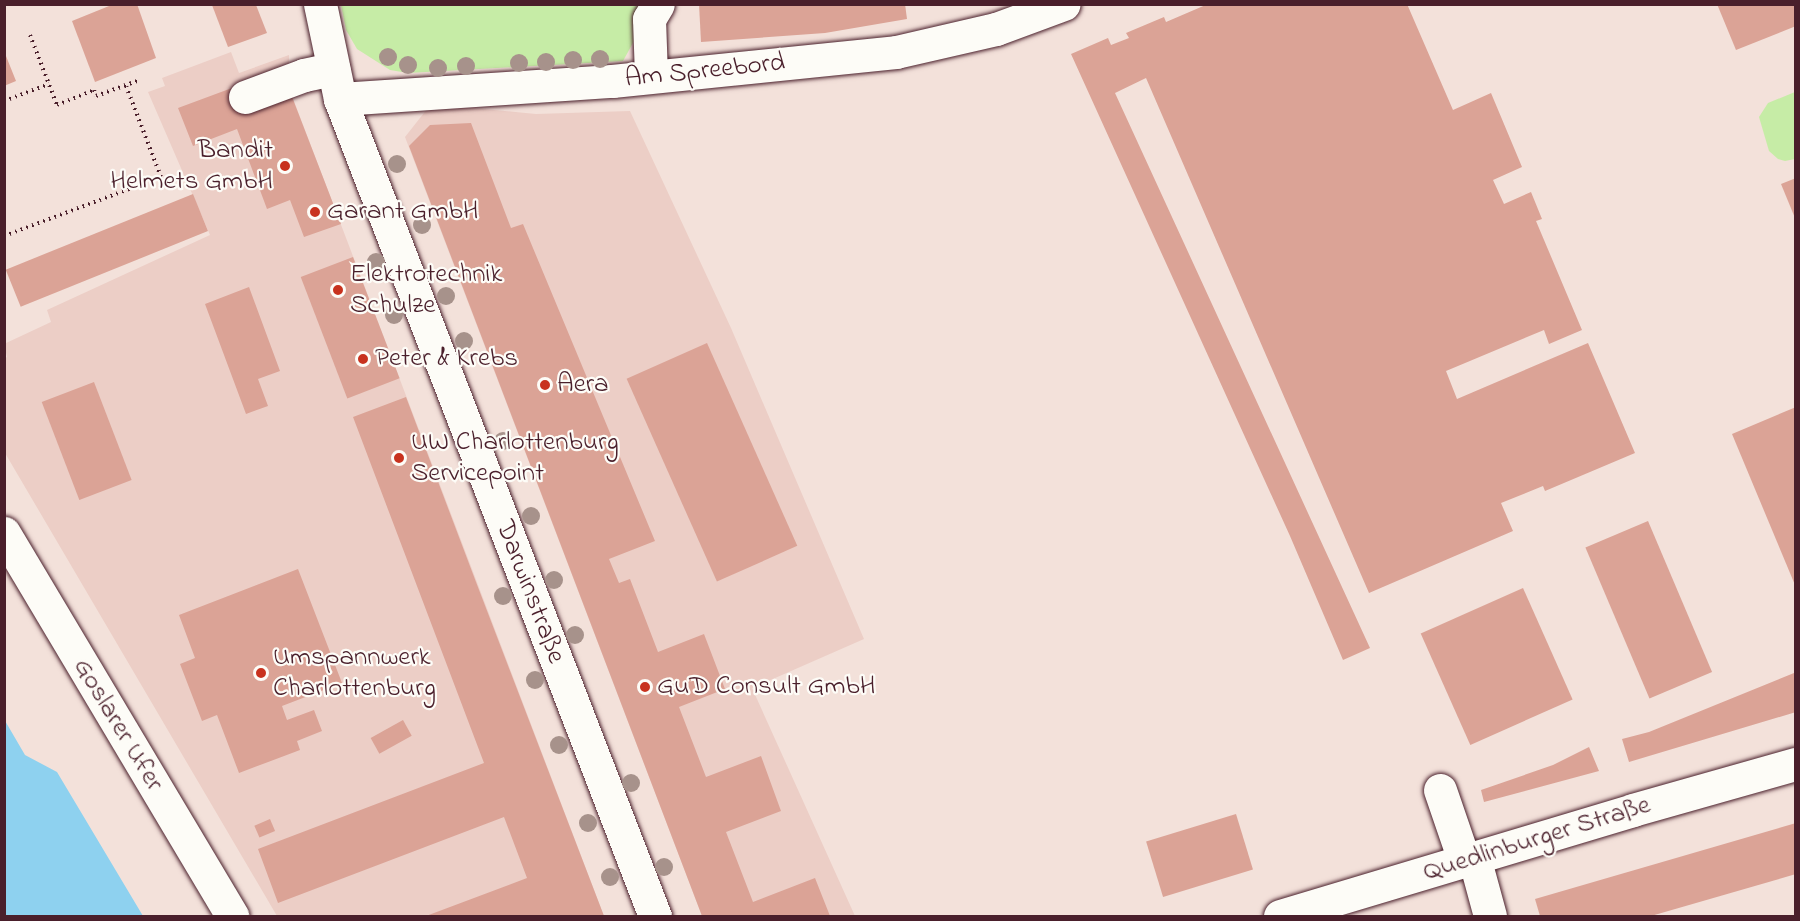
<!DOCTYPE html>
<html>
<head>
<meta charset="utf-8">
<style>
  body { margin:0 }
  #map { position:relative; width:1800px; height:921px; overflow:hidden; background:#f3e1da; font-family:"Indie Flower",sans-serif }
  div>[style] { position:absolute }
  .built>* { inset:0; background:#eccec6 }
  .green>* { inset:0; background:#c6eca6 }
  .water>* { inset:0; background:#8ed1ef }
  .building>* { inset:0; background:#dba396; transform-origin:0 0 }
  .path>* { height:4px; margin-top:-2px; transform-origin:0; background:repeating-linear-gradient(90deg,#4a1f2b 0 1.5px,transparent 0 6px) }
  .roads { filter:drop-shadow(0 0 2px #4a1f2b) drop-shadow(0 0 2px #4a1f2b) }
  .minor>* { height:33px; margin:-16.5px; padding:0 16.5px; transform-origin:16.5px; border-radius:16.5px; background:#fdfcf7 }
  .trees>* { width:18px; height:18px; margin:-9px; border-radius:50%; background:#a7928b }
  .dots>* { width:16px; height:16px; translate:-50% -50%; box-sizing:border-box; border:3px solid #fdfcf7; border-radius:50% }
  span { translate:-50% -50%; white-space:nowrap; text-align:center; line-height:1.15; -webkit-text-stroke:4.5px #fdfcf7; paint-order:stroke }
  .street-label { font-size:27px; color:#4a1f2b }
  .poi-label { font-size:27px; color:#4a1f2b }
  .right { translate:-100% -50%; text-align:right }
  .left { translate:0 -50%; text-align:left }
  .frame { position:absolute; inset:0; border:6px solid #4a1f2b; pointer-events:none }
</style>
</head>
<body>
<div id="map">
  <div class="built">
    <div style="clip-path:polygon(231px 52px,239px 73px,289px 55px,289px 88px,604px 916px,277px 916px,5px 453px,4px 359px,7px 357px,4px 344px,51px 322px,47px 310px,210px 235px,148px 92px,165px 86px,162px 78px)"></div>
    <div style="clip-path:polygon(431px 104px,536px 114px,630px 111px,731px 328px,864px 639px,752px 688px,855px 916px,702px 916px,405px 137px)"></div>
  </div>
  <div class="green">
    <div style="clip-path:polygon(641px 4px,639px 32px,623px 61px,408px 73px,390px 70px,357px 49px,346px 30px,341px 5px)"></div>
    <div style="clip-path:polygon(1795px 92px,1795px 159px,1785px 161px,1778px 159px,1769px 151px,1759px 117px,1768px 103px)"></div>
  </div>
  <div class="water">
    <div style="clip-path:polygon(4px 719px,25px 755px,57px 772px,143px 916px,5px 916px)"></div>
  </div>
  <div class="building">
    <div style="clip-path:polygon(114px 4px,137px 4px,156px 58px,95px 82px,72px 21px)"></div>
    <div style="clip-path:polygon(699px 4px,905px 4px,907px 19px,825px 33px,701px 42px)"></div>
    <div style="clip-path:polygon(1208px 4px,1407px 4px,1453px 110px,1491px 93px,1522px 167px,1493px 180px,1504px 204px,1531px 192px,1542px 219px,1536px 221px,1582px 330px,1549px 344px,1544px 330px,1446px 371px,1457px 399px,1588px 343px,1635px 453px,1545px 491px,1543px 486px,1501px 503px,1513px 531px,1369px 593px,1146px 78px,1115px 93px,1370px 648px,1343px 660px,1290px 536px,1071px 54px,1108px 38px,1111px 45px,1129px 38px,1126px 33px,1164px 17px,1166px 22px)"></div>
    <div style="clip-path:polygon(1717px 4px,1796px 4px,1796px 26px,1736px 50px)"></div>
    <div style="clip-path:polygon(212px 5px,256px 5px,267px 33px,228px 47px)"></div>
    <div style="clip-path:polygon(4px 51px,16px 81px,4px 86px)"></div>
    <div style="clip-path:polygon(240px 85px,289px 89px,341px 224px,304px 237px,290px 200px,267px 209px,237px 129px,193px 146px,178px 108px)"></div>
    <div style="clip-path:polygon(471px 123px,511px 228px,523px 224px,655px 541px,609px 559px,619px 583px,630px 579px,658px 652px,704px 634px,725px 689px,679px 707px,706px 777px,761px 756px,781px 811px,726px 832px,753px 902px,815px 878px,830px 916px,702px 916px,409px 146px,430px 125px)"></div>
    <div style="clip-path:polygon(1796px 178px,1796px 218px,1795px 218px,1781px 184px)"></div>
    <div style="left:193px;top:194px;width:40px;height:202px;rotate:68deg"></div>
    <div style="left:353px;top:257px;width:130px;height:56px;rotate:69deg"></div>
    <div style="clip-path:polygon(249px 287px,280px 371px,258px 379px,268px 406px,246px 414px,205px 304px)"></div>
    <div style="left:707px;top:343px;width:222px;height:88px;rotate:66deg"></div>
    <div style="left:94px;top:382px;width:105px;height:56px;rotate:69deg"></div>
    <div style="clip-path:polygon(406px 397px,476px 582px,604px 916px,426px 916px,527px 878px,504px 817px,278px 903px,258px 849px,484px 763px,353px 417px)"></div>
    <div style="clip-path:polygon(1796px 407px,1796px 585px,1795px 585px,1732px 434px)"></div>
    <div style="left:1648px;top:521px;width:164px;height:68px;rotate:67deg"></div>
    <div style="clip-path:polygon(298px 569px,342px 683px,282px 706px,287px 720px,314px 710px,322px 731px,297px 741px,300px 750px,239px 773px,217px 715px,202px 721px,180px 664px,195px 658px,179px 615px)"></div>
    <div style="left:1523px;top:588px;width:122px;height:112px;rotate:66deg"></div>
    <div style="clip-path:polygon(1794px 673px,1796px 712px,1629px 762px,1622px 739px,1649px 732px)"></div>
    <div style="left:403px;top:720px;width:18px;height:37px;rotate:61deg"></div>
    <div style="clip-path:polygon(1589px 747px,1599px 771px,1484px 802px,1481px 790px,1553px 765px)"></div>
    <div style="left:1236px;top:814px;width:58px;height:94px;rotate:73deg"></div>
    <div style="left:270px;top:819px;width:13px;height:17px;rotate:67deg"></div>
    <div style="clip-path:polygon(1796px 823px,1796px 874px,1651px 916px,1540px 916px,1535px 899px)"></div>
  </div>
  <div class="path">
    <div style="left:30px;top:35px;width:75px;rotate:68.9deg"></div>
    <div style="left:57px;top:105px;width:40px;rotate:-22deg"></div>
    <div style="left:94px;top:90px;width:6px;rotate:72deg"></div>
    <div style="left:96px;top:96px;width:44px;rotate:-20.1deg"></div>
    <div style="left:4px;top:101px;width:48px;rotate:-20.7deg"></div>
    <div style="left:4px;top:236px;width:168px;rotate:-20.6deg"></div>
    <div style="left:161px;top:177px;width:97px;rotate:-111deg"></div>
  </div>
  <div class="roads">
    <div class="minor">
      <div style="left:320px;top:4px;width:97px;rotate:78.1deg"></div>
      <div style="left:340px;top:99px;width:876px;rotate:68.92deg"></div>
      <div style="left:651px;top:76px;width:57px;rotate:-92deg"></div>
      <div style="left:649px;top:19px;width:17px;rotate:-59deg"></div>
      <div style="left:245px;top:97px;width:63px;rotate:-20.4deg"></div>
      <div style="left:304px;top:75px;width:30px;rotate:-12deg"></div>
      <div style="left:340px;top:99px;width:273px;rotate:-3.8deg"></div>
      <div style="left:612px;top:81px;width:285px;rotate:-5.8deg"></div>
      <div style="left:896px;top:52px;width:103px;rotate:-13deg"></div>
      <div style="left:996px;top:29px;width:72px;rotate:-20.2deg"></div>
      <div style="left:4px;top:533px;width:446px;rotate:59.2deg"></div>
      <div style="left:1440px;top:790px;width:74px;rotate:71.1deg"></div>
      <div style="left:1474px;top:857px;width:61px;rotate:74.8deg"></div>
      <div style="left:1280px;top:916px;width:369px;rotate:-16.7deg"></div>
      <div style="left:1633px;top:810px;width:169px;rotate:-15.8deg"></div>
    </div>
  </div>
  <div class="trees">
    <div style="left:388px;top:57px"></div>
    <div style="left:600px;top:59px"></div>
    <div style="left:573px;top:60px"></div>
    <div style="left:546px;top:62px"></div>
    <div style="left:519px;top:63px"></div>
    <div style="left:408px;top:65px"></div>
    <div style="left:466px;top:66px"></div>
    <div style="left:438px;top:68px"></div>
    <div style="left:397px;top:164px"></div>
    <div style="left:422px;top:225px"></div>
    <div style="left:376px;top:262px"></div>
    <div style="left:446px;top:296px"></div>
    <div style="left:394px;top:315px"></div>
    <div style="left:464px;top:341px"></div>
    <div style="left:503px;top:441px"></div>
    <div style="left:531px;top:516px"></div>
    <div style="left:554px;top:580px"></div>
    <div style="left:503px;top:596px"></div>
    <div style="left:575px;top:635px"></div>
    <div style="left:535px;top:680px"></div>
    <div style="left:559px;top:745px"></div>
    <div style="left:631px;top:783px"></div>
    <div style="left:588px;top:823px"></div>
    <div style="left:664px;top:867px"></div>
    <div style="left:610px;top:877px"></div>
  </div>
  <div class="dots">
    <div style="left:285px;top:166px;background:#c8321e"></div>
    <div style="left:315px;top:212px;background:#c8321e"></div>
    <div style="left:338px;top:290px;background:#c8321e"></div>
    <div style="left:363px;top:359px;background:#c8321e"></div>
    <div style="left:545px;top:385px;background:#c8321e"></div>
    <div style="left:399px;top:458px;background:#c8321e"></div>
    <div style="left:261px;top:673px;background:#c8321e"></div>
    <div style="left:645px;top:687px;background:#c8321e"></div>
  </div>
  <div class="street-label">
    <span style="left:705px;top:71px;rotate:-6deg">Am Spreebord</span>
    <span style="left:530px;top:592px;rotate:69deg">Darwinstraße</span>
    <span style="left:118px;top:725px;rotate:59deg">Goslarer Ufer</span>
    <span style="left:1537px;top:839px;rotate:-17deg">Quedlinburger Straße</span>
  </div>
  <div class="poi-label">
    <span class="right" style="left:273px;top:166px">Bandit<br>Helmets GmbH</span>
    <span class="left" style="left:327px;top:212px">Garant GmbH</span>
    <span class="left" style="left:350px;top:290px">Elektrotechnik<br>Schulze</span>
    <span class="left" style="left:375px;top:359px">Peter &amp; Krebs</span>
    <span class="left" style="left:557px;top:385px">Aera</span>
    <span class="left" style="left:411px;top:458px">UW Charlottenburg<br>Servicepoint</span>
    <span class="left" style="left:273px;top:673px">Umspannwerk<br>Charlottenburg</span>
    <span class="left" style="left:657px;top:687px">GuD Consult GmbH</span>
  </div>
  <div class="frame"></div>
</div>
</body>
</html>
